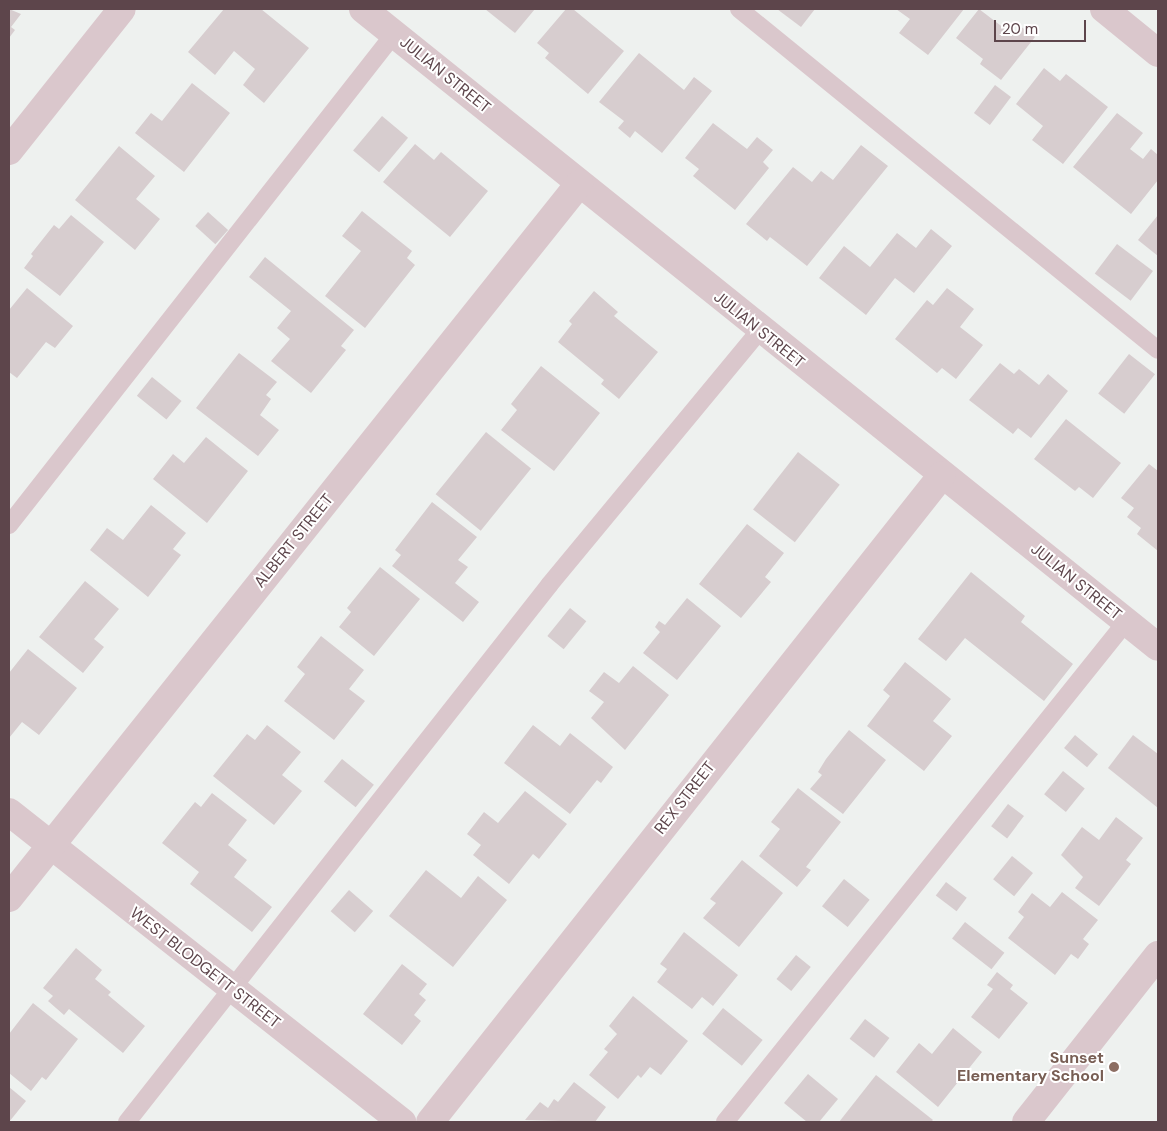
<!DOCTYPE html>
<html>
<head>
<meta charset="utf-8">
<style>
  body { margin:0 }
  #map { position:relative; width:1167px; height:1131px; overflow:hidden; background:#eef1ef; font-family:"DM Sans",sans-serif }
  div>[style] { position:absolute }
  .building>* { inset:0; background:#d7cdcf; transform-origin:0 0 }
  .lane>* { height:18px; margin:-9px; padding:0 9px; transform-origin:9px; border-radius:9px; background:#dac7cc }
  .street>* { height:28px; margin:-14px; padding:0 14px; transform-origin:14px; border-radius:14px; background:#dac7cc }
  .dots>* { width:14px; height:14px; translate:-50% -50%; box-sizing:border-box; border:2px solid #fff; border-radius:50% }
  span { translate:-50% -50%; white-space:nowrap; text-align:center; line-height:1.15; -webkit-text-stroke:4px #fff; paint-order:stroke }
  .street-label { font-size:16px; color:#5d454b }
  .education-label { font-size:16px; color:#785e54; font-weight:700 }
  .right { translate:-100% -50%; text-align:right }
  .frame { position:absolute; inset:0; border:10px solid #5d454b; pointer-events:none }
  .scale { position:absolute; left:994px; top:20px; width:92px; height:22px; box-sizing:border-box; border:2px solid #5d454b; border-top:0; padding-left:6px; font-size:15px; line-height:18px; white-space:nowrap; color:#5d454b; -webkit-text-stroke:4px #fff; paint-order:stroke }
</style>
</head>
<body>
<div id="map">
  <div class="building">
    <div style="clip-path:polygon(9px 9px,21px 14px,11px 27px,15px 30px,9px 38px)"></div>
    <div style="clip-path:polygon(224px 9px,261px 9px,309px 48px,264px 103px,243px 85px,255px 69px,234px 51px,215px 75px,188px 52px)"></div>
    <div style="clip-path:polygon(485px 9px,535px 9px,515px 33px)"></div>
    <div style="clip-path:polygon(566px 9px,573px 9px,624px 51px,588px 94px,545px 58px,549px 53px,537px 43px)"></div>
    <div style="clip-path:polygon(777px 9px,815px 9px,801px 27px)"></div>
    <div style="clip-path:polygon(896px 9px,964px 9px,928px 55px,899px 33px,910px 19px)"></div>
    <div style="clip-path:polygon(979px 9px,1013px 35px,1020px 26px,1035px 37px,1001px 80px,980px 64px,983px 59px,956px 38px)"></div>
    <div style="clip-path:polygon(639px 53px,684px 90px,694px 77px,712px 91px,662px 153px,635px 131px,630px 138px,618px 128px,624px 121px,599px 102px)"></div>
    <div style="clip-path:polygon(1044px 68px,1060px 81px,1066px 74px,1108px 107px,1063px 164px,1032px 140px,1043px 126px,1016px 104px)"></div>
    <div style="clip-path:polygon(192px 83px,230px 113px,184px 172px,135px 133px,151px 113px,162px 121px)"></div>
    <div style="left:995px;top:85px;width:20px;height:35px;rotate:37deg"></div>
    <div style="clip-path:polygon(1117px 113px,1143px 133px,1130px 149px,1143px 159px,1151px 149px,1158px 155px,1158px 180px,1131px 214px,1073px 167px)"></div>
    <div style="left:382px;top:116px;width:34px;height:45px;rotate:40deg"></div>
    <div style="clip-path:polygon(713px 123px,747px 149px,757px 137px,773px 150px,763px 162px,769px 168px,735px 210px,693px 176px,699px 169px,685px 158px)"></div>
    <div style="clip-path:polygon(415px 144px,434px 160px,441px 152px,488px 191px,450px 237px,383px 182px)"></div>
    <div style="clip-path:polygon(861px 145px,888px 166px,807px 266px,770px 237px,767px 241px,746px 224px,793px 167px,812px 182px,821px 171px,833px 180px)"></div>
    <div style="clip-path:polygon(119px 146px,155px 176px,136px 199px,160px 219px,135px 250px,75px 200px)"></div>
    <div style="clip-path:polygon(362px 211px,412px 251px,407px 258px,415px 265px,365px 328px,325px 296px,361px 251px,342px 236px)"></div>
    <div style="left:208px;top:212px;width:27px;height:19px;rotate:42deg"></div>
    <div style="clip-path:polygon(71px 215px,104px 242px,60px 296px,24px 268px,33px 256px,31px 254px,54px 225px,59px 229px)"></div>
    <div style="clip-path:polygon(1158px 215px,1158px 256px,1138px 240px)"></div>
    <div style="clip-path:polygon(931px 229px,952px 246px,914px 293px,895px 278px,866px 315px,819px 278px,844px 246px,870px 267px,897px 233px,916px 248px)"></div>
    <div style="left:1117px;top:244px;width:45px;height:37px;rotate:37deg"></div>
    <div style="clip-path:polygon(265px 257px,354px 330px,341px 346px,346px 350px,311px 393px,271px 361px,290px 339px,277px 328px,291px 311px,249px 277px)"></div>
    <div style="clip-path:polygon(27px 288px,73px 326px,55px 348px,46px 342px,17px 378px,9px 372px,9px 310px)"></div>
    <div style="clip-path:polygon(947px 288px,974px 309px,960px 327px,983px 345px,956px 379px,942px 368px,937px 373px,895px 339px,927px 300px,933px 305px)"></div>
    <div style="clip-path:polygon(594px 291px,618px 312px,614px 316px,658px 352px,619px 399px,601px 384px,604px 380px,558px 342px,572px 324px,569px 321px)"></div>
    <div style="clip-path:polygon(239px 353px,277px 382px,266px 395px,271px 399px,260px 415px,279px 430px,258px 456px,196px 408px)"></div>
    <div style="left:1129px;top:354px;width:33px;height:50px;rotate:38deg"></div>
    <div style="clip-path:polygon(1000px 363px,1014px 374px,1019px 369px,1039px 385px,1048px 374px,1068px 391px,1031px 438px,1018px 428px,1013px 434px,969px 400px)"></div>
    <div style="clip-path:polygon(541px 366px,600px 413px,554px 471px,501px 430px,517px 410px,511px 404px)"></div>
    <div style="left:152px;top:377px;width:38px;height:24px;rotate:39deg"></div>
    <div style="clip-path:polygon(1066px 419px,1121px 463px,1093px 498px,1079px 487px,1075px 491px,1034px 459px)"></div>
    <div style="left:486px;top:432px;width:58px;height:80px;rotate:39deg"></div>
    <div style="clip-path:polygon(206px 437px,248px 471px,207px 523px,153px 479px,173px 454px,184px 463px)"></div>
    <div style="left:798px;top:452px;width:53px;height:73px;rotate:38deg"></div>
    <div style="clip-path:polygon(1149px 464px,1158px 471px,1158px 551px,1137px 534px,1141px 528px,1127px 517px,1134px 508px,1121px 498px)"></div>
    <div style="clip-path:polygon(432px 502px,477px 537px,458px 560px,468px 567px,455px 583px,479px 602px,463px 622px,392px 566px,401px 555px,395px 550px)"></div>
    <div style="clip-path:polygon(151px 505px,186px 533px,173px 549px,181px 555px,148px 597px,90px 550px,107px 528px,123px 540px)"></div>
    <div style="clip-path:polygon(747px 524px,784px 553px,765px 577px,771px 582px,741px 618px,699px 584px)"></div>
    <div style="clip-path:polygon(380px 567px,420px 599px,374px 656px,339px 627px,351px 612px,347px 608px)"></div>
    <div style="clip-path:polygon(971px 572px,1025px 616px,1021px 622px,1073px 664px,1044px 701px,965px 638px,946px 661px,918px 639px)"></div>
    <div style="clip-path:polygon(85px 581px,119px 609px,94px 639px,104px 647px,83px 673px,39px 637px)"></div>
    <div style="clip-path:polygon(687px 598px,721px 626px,677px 680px,643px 653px,660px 632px,655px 627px,659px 621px,665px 625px)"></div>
    <div style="left:570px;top:608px;width:21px;height:36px;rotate:39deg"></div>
    <div style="clip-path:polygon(321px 636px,364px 670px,349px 689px,365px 701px,334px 740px,284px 701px,305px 674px,297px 667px)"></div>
    <div style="clip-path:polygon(28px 649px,77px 688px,39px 735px,22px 722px,9px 738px,9px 673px)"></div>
    <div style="clip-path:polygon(905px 662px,951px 699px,933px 721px,952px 736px,924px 771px,867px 726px,890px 696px,883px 690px)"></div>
    <div style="clip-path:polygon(633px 666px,669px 695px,625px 750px,591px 718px,604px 702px,589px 691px,604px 672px,619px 683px)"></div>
    <div style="clip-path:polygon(267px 725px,301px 752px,282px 775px,302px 791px,274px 825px,213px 776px,247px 734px,255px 740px)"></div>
    <div style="clip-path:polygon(533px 725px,560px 746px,570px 733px,613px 767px,601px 783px,597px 780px,570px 814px,504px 763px)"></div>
    <div style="clip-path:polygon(849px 730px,886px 760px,843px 814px,810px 789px,822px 775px,818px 772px,826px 759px)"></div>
    <div style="left:1075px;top:735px;width:30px;height:17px;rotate:40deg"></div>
    <div style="clip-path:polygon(1133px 735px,1158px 754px,1158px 808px,1108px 768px)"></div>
    <div style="left:342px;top:759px;width:41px;height:29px;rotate:39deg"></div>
    <div style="left:1063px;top:771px;width:28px;height:30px;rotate:39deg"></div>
    <div style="clip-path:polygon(798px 788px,841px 822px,806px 867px,811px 870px,797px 887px,759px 856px,780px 829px,771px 822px)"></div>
    <div style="clip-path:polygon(525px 791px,567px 824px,539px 859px,533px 854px,509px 884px,473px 855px,481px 845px,467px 834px,484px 812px,498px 823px)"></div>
    <div style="clip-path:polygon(212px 793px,247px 820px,228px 845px,247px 860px,234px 877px,272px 907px,252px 932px,190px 884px,199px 872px,162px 843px,195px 802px,201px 807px)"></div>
    <div style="left:1008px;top:804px;width:20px;height:28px;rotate:37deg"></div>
    <div style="clip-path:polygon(1116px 817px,1143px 838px,1126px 860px,1131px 864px,1099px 906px,1075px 888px,1083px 877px,1061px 855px,1082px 827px,1099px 840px)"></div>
    <div style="left:1012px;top:856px;width:27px;height:30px;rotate:39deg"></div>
    <div style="clip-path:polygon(742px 860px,783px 893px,739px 947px,703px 918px,716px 903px,710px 899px)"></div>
    <div style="clip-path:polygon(426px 870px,461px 898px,478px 876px,507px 900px,453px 967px,389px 916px)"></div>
    <div style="left:844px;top:879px;width:33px;height:35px;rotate:39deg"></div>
    <div style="left:946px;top:882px;width:26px;height:17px;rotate:37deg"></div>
    <div style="left:349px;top:890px;width:32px;height:28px;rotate:41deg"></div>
    <div style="clip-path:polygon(1062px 892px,1098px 920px,1083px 939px,1089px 944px,1078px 959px,1071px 954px,1055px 975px,1008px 938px,1024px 917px,1018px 912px,1032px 893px,1050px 907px)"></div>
    <div style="left:965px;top:922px;width:50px;height:21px;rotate:38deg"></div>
    <div style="clip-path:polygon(684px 932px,738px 975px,713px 1006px,702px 997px,692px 1009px,657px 982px,667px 969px,660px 964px)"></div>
    <div style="clip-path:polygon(76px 948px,102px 970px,95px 979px,111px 992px,108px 995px,145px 1026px,123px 1053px,69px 1009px,64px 1015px,48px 1001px,53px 996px,43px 988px)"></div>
    <div style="left:796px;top:955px;width:19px;height:31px;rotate:39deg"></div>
    <div style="clip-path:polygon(402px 964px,427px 984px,419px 994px,426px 1000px,414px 1015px,421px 1021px,402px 1045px,363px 1014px)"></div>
    <div style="clip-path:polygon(997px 972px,1013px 985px,1010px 989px,1028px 1003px,999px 1039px,971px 1017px,993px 989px,987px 985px)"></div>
    <div style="clip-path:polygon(633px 996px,688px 1041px,661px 1075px,650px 1067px,641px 1078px,638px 1075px,618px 1099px,589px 1075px,608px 1052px,604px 1049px,617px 1034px,609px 1026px)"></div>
    <div style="clip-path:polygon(33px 1003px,78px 1039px,46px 1080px,42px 1077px,31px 1091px,9px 1073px,9px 1034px)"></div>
    <div style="left:723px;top:1008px;width:51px;height:33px;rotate:39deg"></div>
    <div style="left:865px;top:1019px;width:31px;height:25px;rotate:38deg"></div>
    <div style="clip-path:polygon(953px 1028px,982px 1052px,938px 1107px,896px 1072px,919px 1043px,932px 1054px)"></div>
    <div style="clip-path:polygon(808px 1074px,838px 1099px,819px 1122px,807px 1122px,784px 1103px)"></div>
    <div style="clip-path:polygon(876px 1075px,933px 1120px,931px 1122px,839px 1122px)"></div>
    <div style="clip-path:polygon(574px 1082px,606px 1107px,595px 1122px,525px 1120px,540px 1102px,548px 1108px,554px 1099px,558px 1102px)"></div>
    <div style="clip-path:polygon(9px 1087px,26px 1101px,9px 1122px)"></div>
  </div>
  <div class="lane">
    <div style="left:739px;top:9px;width:540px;rotate:39.14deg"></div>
    <div style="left:9px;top:525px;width:624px;rotate:-51.9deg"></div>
    <div style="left:127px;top:1122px;width:684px;rotate:-51.82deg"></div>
    <div style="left:550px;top:584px;width:330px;rotate:-50.4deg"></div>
    <div style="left:725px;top:1122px;width:641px;rotate:-51.27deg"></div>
  </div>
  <div class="street">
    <div style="left:363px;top:9px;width:1019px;rotate:38.75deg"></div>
    <div style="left:1104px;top:9px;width:70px;rotate:39.2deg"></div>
    <div style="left:9px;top:151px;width:181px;rotate:-51.5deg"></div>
    <div style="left:9px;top:812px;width:501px;rotate:38.27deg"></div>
    <div style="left:9px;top:898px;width:914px;rotate:-51.4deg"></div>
    <div style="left:430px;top:1122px;width:825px;rotate:-51.64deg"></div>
    <div style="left:1026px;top:1122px;width:213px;rotate:-51.7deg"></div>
  </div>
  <div class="dots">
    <div style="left:1114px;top:1067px;background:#8d6e63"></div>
  </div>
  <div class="street-label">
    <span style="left:445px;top:75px;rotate:39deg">JULIAN STREET</span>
    <span style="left:759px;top:330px;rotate:39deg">JULIAN STREET</span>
    <span style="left:294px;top:541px;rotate:-51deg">ALBERT STREET</span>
    <span style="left:1076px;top:582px;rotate:39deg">JULIAN STREET</span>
    <span style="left:685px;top:798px;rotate:-52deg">REX STREET</span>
    <span style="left:205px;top:968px;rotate:38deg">WEST BLODGETT STREET</span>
  </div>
  <div class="education-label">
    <span class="right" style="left:1104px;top:1067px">Sunset<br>Elementary School</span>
  </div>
  <div class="frame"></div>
  <div class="scale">20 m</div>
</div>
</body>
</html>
